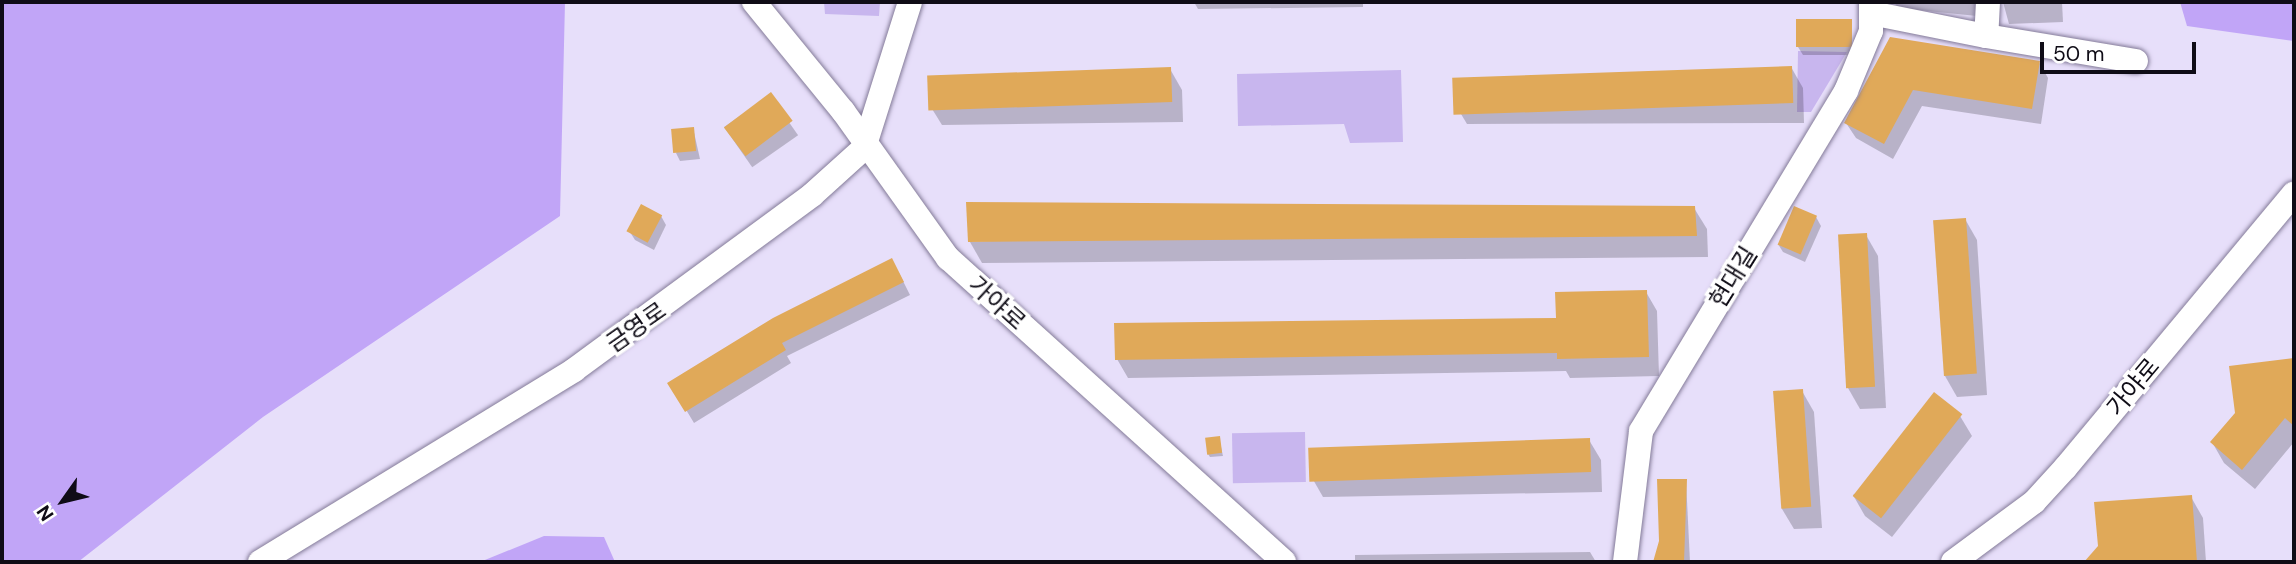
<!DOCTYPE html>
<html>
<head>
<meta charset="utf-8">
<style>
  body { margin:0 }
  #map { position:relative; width:2296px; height:564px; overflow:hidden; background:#e7dffa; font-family:"DM Sans","Noto Sans KR",sans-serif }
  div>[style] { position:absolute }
  .green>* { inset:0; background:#c8b6ee; transform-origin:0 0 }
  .forest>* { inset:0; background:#c1a5f7 }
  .shadow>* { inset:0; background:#0003; transform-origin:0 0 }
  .building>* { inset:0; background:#e0a959; transform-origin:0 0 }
  .roads { filter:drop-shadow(0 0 2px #837a98) drop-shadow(0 0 2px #837a98) }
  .minor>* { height:24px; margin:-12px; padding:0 12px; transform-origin:12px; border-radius:12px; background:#fff }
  span { translate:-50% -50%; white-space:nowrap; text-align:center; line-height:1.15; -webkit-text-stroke:7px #fff; paint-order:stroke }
  .street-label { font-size:24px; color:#0f0c16 }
  .frame { position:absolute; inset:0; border:4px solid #0f0c16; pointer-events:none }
  .north { position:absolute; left:28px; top:466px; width:70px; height:70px; -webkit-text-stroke:5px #fff; paint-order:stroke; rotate:236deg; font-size:19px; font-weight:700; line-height:28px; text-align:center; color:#0f0c16 }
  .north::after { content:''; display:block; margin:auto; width:24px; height:32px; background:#0f0c16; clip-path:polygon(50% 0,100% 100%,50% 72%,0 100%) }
  .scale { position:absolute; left:2040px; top:42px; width:156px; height:32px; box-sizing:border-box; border:4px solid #0f0c16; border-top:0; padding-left:9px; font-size:21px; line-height:24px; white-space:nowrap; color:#0f0c16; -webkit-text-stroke:5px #fff; paint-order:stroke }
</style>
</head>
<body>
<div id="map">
  <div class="green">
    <div style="clip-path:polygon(824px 2px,880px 2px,879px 16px,825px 14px)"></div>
    <div style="clip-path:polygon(1798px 51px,1847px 52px,1811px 112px,1797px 112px)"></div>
    <div style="clip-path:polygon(1401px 70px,1403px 142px,1350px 143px,1344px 124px,1238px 126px,1237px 74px)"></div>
    <div style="left:1305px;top:432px;width:50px;height:73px;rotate:89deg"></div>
  </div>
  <div class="forest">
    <div style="clip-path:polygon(2px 2px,565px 2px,560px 216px,263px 417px,78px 562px,2px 562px)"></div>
    <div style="clip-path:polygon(2180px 2px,2294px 2px,2294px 41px,2187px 26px)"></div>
    <div style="clip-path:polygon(544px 536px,604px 537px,615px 562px,480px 562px)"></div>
  </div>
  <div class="shadow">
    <div style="clip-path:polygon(1194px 2px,1363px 2px,1363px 7px,1198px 9px)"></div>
    <div style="clip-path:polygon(1894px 2px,1984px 2px,1977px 16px,1898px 8px)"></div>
    <div style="clip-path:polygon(2003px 2px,2062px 2px,2063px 22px,2009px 24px)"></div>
    <div style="clip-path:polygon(1851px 21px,1852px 55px,1803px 55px,1798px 47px)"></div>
    <div style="clip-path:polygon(1891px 39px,2039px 62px,2048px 78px,2041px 124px,1922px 106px,1893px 159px,1856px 138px,1846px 123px)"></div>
    <div style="clip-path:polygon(1791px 67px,1803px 88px,1804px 123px,1467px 124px,1455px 104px)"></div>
    <div style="clip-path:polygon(1170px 69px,1182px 90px,1183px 122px,942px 125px,929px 104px)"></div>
    <div style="left:770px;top:95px;width:49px;height:56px;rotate:55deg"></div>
    <div style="clip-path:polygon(693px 128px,700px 159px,680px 161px,676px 153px)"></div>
    <div style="clip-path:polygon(1694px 208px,1707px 229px,1708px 257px,982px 263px,970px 242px)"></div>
    <div style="clip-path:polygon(661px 216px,666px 225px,654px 250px,635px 240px,630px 232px)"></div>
    <div style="clip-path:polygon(1816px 217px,1821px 226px,1805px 262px,1783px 252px,1778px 244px)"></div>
    <div style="clip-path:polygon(1965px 219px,1977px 240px,1987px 395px,1957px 397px,1945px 376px)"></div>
    <div style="clip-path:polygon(1866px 235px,1878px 256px,1886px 408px,1860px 409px,1848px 388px)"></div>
    <div style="clip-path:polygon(899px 273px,910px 295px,787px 356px,791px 363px,694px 423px,670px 383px)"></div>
    <div style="clip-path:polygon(1646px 292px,1657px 311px,1659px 376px,1570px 378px,1566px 371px,1128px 378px,1117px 359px,1558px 319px)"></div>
    <div style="clip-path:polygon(2294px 360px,2294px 442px,2255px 489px,2224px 463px,2212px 442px,2236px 413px,2231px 368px)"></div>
    <div style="clip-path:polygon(1802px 391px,1814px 412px,1822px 528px,1794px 529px,1782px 509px)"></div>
    <div style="clip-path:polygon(1960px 416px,1972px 436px,1892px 537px,1865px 516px,1853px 495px)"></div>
    <div style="clip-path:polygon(1219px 438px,1223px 456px,1210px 457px,1208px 454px)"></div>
    <div style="clip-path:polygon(1589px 440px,1601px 460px,1602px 492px,1323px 497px,1311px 476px)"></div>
    <div style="clip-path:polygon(1686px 480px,1690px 562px,1657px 562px,1661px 542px)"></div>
    <div style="clip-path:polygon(2191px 497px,2203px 518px,2206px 562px,2087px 562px,2100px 546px)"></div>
    <div style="clip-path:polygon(1590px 552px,1596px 562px,1355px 562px,1355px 555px)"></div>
  </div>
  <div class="building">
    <div style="left:1796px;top:19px;width:56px;height:28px"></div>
    <div style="clip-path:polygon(1890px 37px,2040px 61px,2032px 109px,1913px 90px,1884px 144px,1844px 123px)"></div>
    <div style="left:1792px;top:66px;width:37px;height:340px;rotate:88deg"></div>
    <div style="left:1171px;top:67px;width:35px;height:244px;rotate:88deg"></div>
    <div style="left:771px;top:92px;width:36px;height:59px;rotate:53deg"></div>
    <div style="left:694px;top:127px;width:24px;height:23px;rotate:85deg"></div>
    <div style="clip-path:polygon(966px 202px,1695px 206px,1697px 236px,968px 242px)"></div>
    <div style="left:641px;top:204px;width:24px;height:31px;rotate:28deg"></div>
    <div style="left:1794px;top:206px;width:25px;height:42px;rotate:23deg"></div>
    <div style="left:1966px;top:218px;width:156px;height:33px;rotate:86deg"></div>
    <div style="left:1867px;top:233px;width:154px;height:29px;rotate:87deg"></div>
    <div style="clip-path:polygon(892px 258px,904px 282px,782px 343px,786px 350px,685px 412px,667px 383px,773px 318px)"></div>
    <div style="clip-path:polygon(1647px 290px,1649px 357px,1557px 359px,1557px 353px,1115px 360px,1114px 323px,1556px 318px,1555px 292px)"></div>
    <div style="clip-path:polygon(2294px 358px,2294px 426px,2285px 418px,2242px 470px,2210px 442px,2235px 413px,2229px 366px)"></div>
    <div style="left:1803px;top:389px;width:118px;height:30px;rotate:86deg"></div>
    <div style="left:1934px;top:392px;width:36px;height:132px;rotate:38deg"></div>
    <div style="left:1220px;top:436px;width:17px;height:15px;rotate:83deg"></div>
    <div style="left:1590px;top:438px;width:34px;height:282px;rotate:88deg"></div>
    <div style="clip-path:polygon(1657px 479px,1687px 479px,1684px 562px,1653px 562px,1659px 541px)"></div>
    <div style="clip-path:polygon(2192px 495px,2197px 562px,2084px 562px,2098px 546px,2094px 502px)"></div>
  </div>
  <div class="roads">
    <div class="minor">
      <div style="left:754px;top:2px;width:141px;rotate:50.8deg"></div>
      <div style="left:843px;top:111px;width:181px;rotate:54.5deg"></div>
      <div style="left:948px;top:258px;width:453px;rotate:42.1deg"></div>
      <div style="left:1988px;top:2px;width:34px;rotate:93deg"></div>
      <div style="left:1986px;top:36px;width:152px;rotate:9.5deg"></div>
      <div style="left:1871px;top:13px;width:117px;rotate:11.3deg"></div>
      <div style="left:260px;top:562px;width:368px;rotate:-31.4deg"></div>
      <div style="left:574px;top:370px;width:295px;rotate:-36.3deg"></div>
      <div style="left:812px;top:195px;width:70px;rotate:-42.1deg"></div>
      <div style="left:864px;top:148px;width:153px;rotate:-72.5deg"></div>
      <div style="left:1625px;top:562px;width:132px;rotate:-83deg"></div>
      <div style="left:1641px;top:431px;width:397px;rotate:-58.9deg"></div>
      <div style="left:1846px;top:91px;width:65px;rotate:-67.4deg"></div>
      <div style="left:1871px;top:31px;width:29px;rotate:-90deg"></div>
      <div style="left:1953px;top:562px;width:101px;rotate:-36.5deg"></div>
      <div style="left:2034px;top:502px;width:47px;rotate:-47.6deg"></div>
      <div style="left:2066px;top:467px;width:356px;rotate:-50.2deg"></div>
    </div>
  </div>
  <div class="street-label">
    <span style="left:1733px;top:277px;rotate:-58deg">현대길</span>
    <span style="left:997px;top:303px;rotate:42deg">가야로</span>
    <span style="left:636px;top:327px;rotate:-35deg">금영로</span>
    <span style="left:2133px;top:387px;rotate:-50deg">가야로</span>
  </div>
  <div class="frame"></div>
  <div class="north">N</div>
  <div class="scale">50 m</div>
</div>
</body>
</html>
